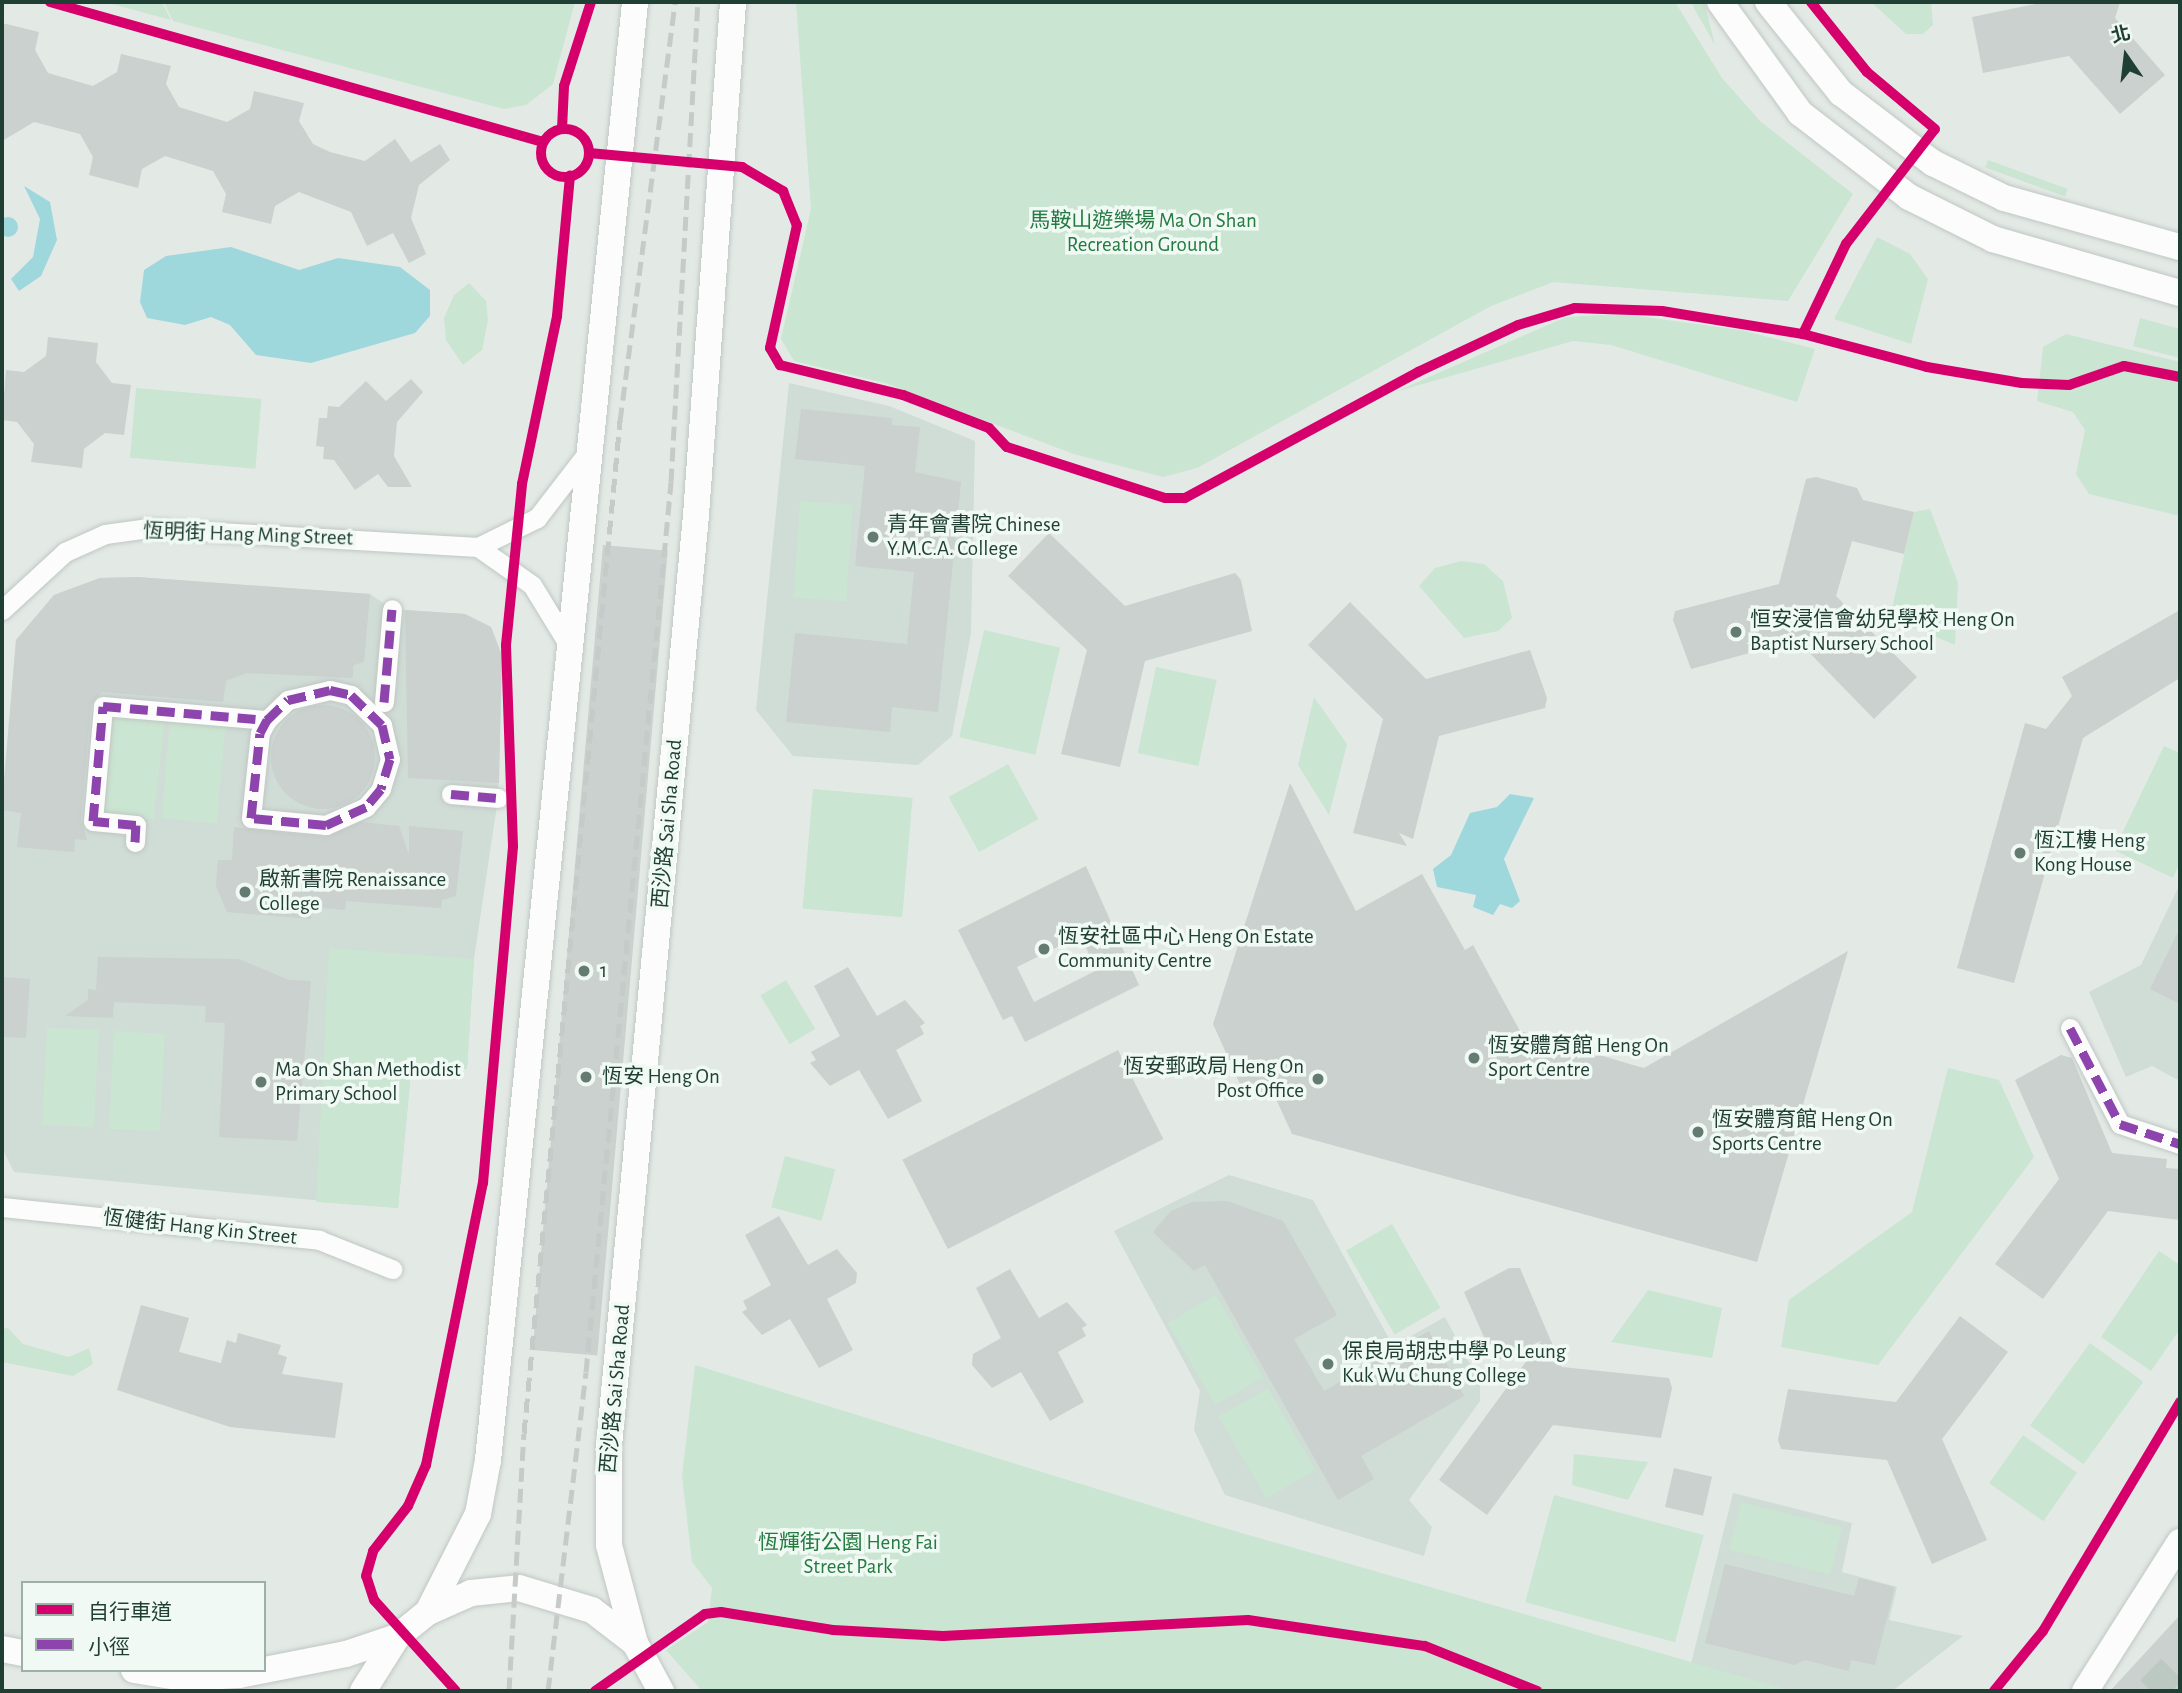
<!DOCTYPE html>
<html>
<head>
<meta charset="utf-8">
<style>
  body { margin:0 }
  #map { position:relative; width:2182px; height:1693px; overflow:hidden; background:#e3eae6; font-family:"Alegreya Sans","Noto Sans TC",sans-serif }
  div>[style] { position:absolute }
  .built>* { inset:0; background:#d0dcd6 }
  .green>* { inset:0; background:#cae5d1; transform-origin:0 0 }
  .water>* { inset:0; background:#9ed8dc }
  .round { border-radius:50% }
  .building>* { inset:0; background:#cad1ce; transform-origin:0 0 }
  .primary-tunnel>* { height:30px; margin-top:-15px; transform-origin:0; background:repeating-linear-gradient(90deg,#bcc8c2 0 30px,transparent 0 45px) }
  .roads { filter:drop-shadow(0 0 2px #c0c7c3) drop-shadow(0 0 2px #c0c7c3) }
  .street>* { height:19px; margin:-9.5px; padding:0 9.5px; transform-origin:9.5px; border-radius:9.5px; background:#fbfcfb }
  .secondary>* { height:26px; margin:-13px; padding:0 13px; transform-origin:13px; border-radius:13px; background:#fbfcfb }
  .rail>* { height:5px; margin-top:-2.5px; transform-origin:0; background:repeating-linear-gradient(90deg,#c6cbc9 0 14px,transparent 0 21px) }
  .quiet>* { height:9px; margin-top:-4.5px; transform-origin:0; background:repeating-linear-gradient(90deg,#8e44ad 0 18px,transparent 0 27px) }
  .cycleway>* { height:10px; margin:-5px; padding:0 5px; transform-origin:5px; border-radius:5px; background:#d6006c }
  .cycleway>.ring { margin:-5px; padding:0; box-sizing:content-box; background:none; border:10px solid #d6006c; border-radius:50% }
  .dots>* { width:19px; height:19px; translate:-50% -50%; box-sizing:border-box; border:4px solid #f1f9f4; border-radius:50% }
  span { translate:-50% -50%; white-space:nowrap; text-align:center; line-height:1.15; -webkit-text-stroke:7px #f1f9f4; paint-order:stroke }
  .park-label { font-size:21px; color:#247b41 }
  .poi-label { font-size:21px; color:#1f3f34 }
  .left { translate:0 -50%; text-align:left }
  .right { translate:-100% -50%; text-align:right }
  .street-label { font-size:21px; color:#1f3f34 }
  .frame { position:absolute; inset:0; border:4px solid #1f3f34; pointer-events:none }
  .legend { position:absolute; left:21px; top:1581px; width:245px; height:91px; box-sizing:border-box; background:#f1f9f4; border:2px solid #9dafa7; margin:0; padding:9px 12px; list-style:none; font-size:21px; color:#1f3f34 }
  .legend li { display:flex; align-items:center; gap:14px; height:35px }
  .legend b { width:35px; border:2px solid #9dafa7 }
  .north { position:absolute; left:2091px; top:21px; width:70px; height:70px; -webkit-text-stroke:5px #f1f9f4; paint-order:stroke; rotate:346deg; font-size:19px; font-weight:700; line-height:28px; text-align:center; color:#1f3f34 }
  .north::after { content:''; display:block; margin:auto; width:24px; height:32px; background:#1f3f34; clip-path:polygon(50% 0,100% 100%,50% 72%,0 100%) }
</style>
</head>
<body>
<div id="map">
  <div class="built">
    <div style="clip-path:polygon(789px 383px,889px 406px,975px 441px,971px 633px,952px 736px,918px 765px,793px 756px,756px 710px)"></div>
    <div style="clip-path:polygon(137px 577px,370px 594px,392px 609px,465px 614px,491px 627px,502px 656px,498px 798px,474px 959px,467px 1069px,412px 1062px,398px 1208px,14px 1172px,2px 1148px,2px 800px,16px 640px,54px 595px,100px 578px)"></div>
    <div style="clip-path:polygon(2180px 884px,2180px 1081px,2152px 1066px,2126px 1077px,2089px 992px,2141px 965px)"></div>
    <div style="clip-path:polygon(1229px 1175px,1313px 1200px,1393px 1346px,1445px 1317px,1480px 1383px,1480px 1401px,1409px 1500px,1432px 1527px,1424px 1556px,1225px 1495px,1194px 1430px,1200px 1391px,1114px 1231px)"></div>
    <div style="clip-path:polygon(1733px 1493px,1852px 1523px,1842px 1572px,1897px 1587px,1889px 1620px,1963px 1636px,1892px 1691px,1792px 1691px,1691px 1664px)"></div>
  </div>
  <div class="green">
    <div style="clip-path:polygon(104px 2px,162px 2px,171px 20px,138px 11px)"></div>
    <div style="clip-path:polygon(164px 2px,575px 2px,553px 84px,526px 105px,504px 109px,173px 21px)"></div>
    <div style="clip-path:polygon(796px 2px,1675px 2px,1722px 78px,1761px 122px,1853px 194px,1788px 301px,1553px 282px,1491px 306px,1197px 468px,1163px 477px,1074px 454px,885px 383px,794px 361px,781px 339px,811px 209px)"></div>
    <div style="clip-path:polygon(1691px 2px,1704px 2px,1715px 45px,1695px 10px)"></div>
    <div style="clip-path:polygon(1871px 2px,1931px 2px,1933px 25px,1923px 34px,1906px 34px)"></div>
    <div style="left:1988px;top:160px;width:85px;height:8px;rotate:20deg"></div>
    <div style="clip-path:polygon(1877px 237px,1910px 254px,1928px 279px,1911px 344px,1834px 319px)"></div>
    <div style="clip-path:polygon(469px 283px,486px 301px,488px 320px,482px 350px,463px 365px,446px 340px,444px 318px,454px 295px)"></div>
    <div style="clip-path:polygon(1623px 314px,1741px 330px,1815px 349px,1797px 402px,1611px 345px,1573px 341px,1395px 392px,1566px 317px)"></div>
    <div style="clip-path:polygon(2140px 318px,2180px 329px,2180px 358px,2133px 346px)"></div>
    <div style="clip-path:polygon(2066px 334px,2180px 362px,2180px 516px,2089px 494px,2076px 474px,2085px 430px,2073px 412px,2037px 401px,2043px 347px)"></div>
    <div style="left:136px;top:388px;width:126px;height:70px;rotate:5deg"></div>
    <div style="left:800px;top:501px;width:53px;height:97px;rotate:4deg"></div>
    <div style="clip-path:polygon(1930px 509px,1958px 583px,1955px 645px,1890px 617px,1914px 512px)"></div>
    <div style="clip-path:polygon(1461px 561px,1484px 564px,1503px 581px,1512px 618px,1498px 631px,1464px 638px,1419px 586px,1435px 568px)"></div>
    <div style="left:984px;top:630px;width:78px;height:110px;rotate:13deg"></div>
    <div style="left:1156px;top:667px;width:62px;height:88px;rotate:12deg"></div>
    <div style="clip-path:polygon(1314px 697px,1347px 744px,1329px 815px,1298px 765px)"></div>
    <div style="left:110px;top:712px;width:55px;height:102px;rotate:6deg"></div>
    <div style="left:170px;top:718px;width:56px;height:101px;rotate:5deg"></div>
    <div style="clip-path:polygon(2164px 746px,2180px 753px,2180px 862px,2173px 878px,2114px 850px)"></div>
    <div style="left:1008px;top:764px;width:63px;height:68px;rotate:61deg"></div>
    <div style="left:813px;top:789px;width:100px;height:120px;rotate:5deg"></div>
    <div style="clip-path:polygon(329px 948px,474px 959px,467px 1069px,412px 1062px,398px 1208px,316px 1202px)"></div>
    <div style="left:786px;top:980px;width:57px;height:30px;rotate:59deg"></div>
    <div style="left:47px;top:1027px;width:52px;height:98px;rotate:3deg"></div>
    <div style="left:114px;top:1031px;width:51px;height:98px;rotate:3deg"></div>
    <div style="clip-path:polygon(1948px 1068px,1999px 1080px,2034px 1157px,1878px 1365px,1781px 1347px,1789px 1300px,1912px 1212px)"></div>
    <div style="left:785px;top:1156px;width:52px;height:53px;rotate:15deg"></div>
    <div style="left:1392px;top:1224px;width:97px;height:53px;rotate:60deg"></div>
    <div style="clip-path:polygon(2159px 1251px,2180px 1265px,2180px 1329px,2151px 1371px,2101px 1337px)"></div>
    <div style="clip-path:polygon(1648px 1290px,1722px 1308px,1712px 1358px,1611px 1342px)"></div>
    <div style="left:1216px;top:1295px;width:95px;height:56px;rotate:60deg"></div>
    <div style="clip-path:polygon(8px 1328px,23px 1344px,69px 1357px,89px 1348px,93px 1364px,73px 1376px,2px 1362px,2px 1329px)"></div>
    <div style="left:2090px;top:1343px;width:66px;height:102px;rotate:36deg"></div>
    <div style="clip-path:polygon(695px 1365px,1214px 1525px,1792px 1691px,702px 1691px,666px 1650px,708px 1622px,712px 1588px,692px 1562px,682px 1476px)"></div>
    <div style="left:1268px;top:1388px;width:95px;height:57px;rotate:60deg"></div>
    <div style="left:2023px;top:1435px;width:66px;height:59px;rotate:35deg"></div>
    <div style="clip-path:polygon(1574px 1454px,1648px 1462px,1628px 1500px,1572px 1485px)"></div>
    <div style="left:1554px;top:1495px;width:155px;height:111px;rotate:15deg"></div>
    <div style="left:1741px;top:1502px;width:104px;height:49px;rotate:14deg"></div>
  </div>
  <div class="water">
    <div style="clip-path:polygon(24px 186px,50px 202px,57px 240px,41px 276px,19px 291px,11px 279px,33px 257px,40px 219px)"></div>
    <div class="round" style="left:-2px;top:217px;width:20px;height:20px"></div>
    <div style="clip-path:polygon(231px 247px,299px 270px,338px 258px,400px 267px,430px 290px,430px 316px,415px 333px,311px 363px,256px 355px,230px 325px,211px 317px,185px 325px,147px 318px,140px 302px,144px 270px,166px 256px)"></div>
    <div style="clip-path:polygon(1510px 794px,1534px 798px,1504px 859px,1520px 901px,1512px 908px,1500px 904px,1493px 915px,1473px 907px,1476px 895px,1437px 887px,1433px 869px,1451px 855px,1470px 813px,1497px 807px)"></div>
  </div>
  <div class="building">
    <div style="clip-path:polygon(2045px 2px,2120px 2px,2115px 18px,2165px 75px,2120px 114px,2069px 56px,1983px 73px,1972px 17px)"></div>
    <div style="clip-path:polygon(2px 23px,39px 32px,35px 50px,48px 73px,93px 86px,117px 72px,121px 54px,171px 66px,166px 84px,179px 107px,227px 122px,250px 109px,254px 91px,304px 103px,299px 121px,313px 144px,330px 152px,365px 161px,395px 139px,411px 162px,440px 144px,450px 160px,419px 185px,411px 218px,426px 254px,409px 263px,393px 233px,367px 246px,351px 212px,299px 192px,275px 206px,271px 224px,222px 212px,226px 194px,213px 171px,165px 156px,142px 169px,138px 188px,89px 175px,93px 157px,80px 134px,34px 122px,2px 141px)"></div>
    <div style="clip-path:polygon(48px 337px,98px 343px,96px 362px,112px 383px,131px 385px,124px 435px,105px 433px,84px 449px,82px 468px,31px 462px,34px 444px,17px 422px,2px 420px,6px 370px,24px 372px,46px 356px)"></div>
    <div style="clip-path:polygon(411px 379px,423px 392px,397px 422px,394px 456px,412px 487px,388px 487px,378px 474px,355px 490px,334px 460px,323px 459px,324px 447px,316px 446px,319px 418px,327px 418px,328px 406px,339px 407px,366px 381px,386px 401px)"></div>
    <div style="clip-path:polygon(801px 409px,892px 418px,892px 425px,920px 427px,915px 472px,961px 482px,938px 712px,892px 707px,890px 732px,786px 722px,795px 633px,907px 644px,914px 572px,855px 566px,865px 466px,795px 459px)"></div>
    <div style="clip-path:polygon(1816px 477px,1857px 488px,1863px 500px,1914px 512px,1904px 554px,1852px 541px,1836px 596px,1917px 677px,1874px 719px,1797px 640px,1691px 669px,1673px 620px,1675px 611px,1779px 584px,1806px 479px)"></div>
    <div style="clip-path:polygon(1049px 533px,1125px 606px,1235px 573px,1241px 580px,1252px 631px,1145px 661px,1120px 767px,1061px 754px,1087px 650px,1008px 576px)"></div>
    <div style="left:603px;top:545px;width:65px;height:808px;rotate:5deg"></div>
    <div style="clip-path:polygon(137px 577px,370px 594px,364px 662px,353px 665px,353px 678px,247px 673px,226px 681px,223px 702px,102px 692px,91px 705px,81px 820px,87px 840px,75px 839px,74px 852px,17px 847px,21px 813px,2px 810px,16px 640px,54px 595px,100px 578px)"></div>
    <div style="clip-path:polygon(1350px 602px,1426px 679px,1530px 650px,1547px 698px,1545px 708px,1439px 736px,1413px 839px,1399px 833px,1407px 846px,1353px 833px,1383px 719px,1308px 645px)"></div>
    <div style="clip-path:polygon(405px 610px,465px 614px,491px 627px,502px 656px,499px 783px,408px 778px)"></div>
    <div style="clip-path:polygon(2180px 610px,2180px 678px,2083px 738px,2014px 983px,1957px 968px,2025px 723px,2046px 729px,2072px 696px,2062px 677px)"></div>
    <div class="round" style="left:271px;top:705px;width:104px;height:104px"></div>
    <div style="clip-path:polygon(1290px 783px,1356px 911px,1422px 874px,1465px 950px,1473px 945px,1520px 1031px,1633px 1065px,1644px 1068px,1848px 951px,1757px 1262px,1292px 1134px,1276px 1099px,1243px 1091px,1213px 1024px)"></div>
    <div style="clip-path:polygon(361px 822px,399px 826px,409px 855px,409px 826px,463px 831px,456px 896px,442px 900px,441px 908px,346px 901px,345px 910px,312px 907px,311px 919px,227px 912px,216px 886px,218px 860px,232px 860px,234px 827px,325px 837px)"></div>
    <div style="clip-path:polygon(evenodd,1086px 866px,1139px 985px,1025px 1042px,1012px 1016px,1003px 1020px,958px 930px,1086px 866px,1080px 936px,1097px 970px,1034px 1002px,1017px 967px,1080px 936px)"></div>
    <div style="clip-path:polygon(2180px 928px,2180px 1004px,2150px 989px)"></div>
    <div style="clip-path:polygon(98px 957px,239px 959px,289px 980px,311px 981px,297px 1141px,219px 1137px,225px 1023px,205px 1022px,206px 1006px,114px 1002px,113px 1018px,65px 1016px,88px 1000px,88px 989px,96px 990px)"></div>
    <div style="clip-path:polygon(848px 967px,877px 1016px,905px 1000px,925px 1023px,920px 1026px,924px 1034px,896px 1050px,922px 1101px,888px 1119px,859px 1070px,830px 1086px,810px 1063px,816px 1060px,811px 1052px,840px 1036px,814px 986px)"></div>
    <div style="clip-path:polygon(2px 977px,30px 979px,26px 1038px,2px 1037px)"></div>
    <div style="left:1118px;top:1050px;width:100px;height:242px;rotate:63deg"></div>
    <div style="clip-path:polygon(2061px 1055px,2072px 1058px,2112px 1153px,2167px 1159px,2166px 1168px,2180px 1169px,2180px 1220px,2108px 1211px,2043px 1299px,1995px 1264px,2059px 1179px,2015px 1080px)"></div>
    <div style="clip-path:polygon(1227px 1201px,1283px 1221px,1337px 1315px,1294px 1339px,1324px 1391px,1429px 1331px,1464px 1396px,1361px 1456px,1374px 1479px,1338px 1500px,1205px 1265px,1194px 1271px,1153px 1232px,1171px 1211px,1192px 1202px)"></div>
    <div style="clip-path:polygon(779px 1216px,808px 1265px,837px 1249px,857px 1273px,856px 1283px,827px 1299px,853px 1350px,819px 1368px,790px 1319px,762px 1335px,742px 1312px,747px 1309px,743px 1301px,771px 1285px,745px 1235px)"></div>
    <div style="clip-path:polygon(1509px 1268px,1520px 1268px,1562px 1367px,1669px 1378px,1672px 1388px,1661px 1438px,1553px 1425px,1487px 1515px,1439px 1480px,1541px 1341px,1495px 1362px,1464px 1292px)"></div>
    <div style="clip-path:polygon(1010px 1269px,1039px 1318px,1067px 1302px,1087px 1325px,1082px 1328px,1086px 1336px,1058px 1352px,1084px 1402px,1050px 1421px,1021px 1372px,992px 1388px,972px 1365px,973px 1354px,1001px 1338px,976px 1288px)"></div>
    <div style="clip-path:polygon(141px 1305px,189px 1318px,179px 1352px,221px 1363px,227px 1340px,236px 1343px,238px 1333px,281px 1345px,278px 1354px,287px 1357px,282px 1374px,343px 1383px,335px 1438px,230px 1427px,117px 1390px)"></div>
    <div style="clip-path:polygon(1960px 1316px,2008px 1352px,1942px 1439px,1987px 1540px,1932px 1564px,1887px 1460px,1781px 1449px,1778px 1440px,1788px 1389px,1896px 1402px)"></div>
    <div style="left:1674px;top:1468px;width:39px;height:40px;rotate:13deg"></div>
    <div style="clip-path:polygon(1725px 1564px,1854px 1596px,1859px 1578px,1895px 1587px,1875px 1665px,1851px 1660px,1849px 1671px,1805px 1660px,1795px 1665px,1705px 1643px)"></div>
    <div style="clip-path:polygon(2180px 1615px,2180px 1691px,2110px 1691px)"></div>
  </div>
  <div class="primary-tunnel">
    <div style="left:2151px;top:1691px;width:42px;rotate:-46deg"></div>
  </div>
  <div class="roads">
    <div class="street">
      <div style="left:478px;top:547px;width:66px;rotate:35.1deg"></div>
      <div style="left:532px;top:585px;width:69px;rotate:58.6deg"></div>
      <div style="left:2px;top:610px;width:86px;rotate:-42.6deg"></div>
      <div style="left:65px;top:552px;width:44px;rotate:-24.2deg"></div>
      <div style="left:105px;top:534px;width:44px;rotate:-7.8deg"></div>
      <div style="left:149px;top:528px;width:330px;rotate:3.3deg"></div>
      <div style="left:478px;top:547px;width:66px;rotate:-26.2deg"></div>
      <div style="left:537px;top:518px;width:83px;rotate:-52.3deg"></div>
      <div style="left:330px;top:690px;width:22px;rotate:13deg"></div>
      <div style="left:351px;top:695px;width:43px;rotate:44.1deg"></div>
      <div style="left:382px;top:725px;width:35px;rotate:77deg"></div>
      <div style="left:390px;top:759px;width:31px;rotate:107deg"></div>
      <div style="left:381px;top:789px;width:23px;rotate:130deg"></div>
      <div style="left:366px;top:807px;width:44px;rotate:155.8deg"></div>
      <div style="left:326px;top:825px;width:75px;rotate:-174.7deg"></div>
      <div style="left:251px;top:818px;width:85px;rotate:-84deg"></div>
      <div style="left:260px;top:733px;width:15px;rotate:-62deg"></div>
      <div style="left:267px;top:720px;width:29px;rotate:-44deg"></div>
      <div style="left:288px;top:700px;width:43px;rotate:-13.4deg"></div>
      <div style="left:384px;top:702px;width:93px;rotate:-85.1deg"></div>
      <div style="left:451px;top:794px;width:47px;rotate:4.9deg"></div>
      <div style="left:135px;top:842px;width:17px;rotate:-87deg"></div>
      <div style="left:136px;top:825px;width:43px;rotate:-174.7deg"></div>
      <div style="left:93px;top:821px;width:115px;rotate:-85deg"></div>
      <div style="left:103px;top:706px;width:165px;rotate:4.9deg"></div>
      <div style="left:2070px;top:1028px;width:108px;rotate:62.5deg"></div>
      <div style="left:2120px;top:1124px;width:63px;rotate:18.4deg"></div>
      <div style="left:2px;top:1207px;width:319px;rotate:5.9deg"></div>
      <div style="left:319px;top:1240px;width:79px;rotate:21.7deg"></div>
    </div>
    <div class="secondary">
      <div style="left:1720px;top:2px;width:137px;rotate:54.2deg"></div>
      <div style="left:1800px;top:113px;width:138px;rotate:37.6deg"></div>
      <div style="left:1909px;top:197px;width:94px;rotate:26.6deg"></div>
      <div style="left:1993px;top:239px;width:195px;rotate:16.1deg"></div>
      <div style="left:1768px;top:2px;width:117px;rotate:51.3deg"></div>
      <div style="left:1841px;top:93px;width:116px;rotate:37.3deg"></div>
      <div style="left:1933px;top:163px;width:79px;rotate:26.2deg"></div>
      <div style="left:2004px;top:198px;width:183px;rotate:15.6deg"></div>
      <div style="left:428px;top:1612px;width:110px;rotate:-63deg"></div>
      <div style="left:478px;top:1514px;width:55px;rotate:-79.5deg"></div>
      <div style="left:488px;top:1460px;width:1465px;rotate:-84.24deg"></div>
      <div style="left:635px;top:1643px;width:101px;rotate:-104.9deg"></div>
      <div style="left:609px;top:1545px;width:99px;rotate:-90deg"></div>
      <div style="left:609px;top:1446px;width:935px;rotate:-84.66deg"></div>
      <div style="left:696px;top:515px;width:514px;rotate:-85.87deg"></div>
      <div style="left:2px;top:1649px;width:21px;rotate:11deg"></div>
      <div style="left:134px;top:1670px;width:51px;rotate:9.1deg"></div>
      <div style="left:184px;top:1678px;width:55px;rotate:-3.1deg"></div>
      <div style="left:239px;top:1675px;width:109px;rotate:-11.1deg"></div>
      <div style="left:346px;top:1654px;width:54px;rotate:-18.4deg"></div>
      <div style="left:363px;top:1691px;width:64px;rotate:-57.8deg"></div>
      <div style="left:397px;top:1637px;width:40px;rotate:-39deg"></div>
      <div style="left:428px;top:1612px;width:47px;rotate:-23.8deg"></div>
      <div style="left:471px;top:1593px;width:48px;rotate:-5.9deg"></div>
      <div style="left:519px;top:1588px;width:76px;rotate:16.8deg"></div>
      <div style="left:592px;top:1610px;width:54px;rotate:37.5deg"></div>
      <div style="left:635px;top:1643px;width:55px;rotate:61.6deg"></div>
      <div style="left:2085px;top:1691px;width:177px;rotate:-57.5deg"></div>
    </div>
  </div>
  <div class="rail">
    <div style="left:509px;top:1691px;width:258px;rotate:-86.7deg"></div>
    <div style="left:524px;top:1433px;width:1017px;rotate:-84.58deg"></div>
    <div style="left:620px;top:421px;width:423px;rotate:-82.5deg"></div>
    <div style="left:548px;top:1691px;width:321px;rotate:-83.2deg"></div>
    <div style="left:586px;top:1372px;width:894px;rotate:-84.54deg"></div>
    <div style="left:671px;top:482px;width:481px;rotate:-86.8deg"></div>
  </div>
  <div class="quiet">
    <div style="left:330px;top:690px;width:22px;rotate:13deg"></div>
    <div style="left:351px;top:695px;width:43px;rotate:44.1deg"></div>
    <div style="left:382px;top:725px;width:35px;rotate:77deg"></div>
    <div style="left:390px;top:759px;width:31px;rotate:107deg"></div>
    <div style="left:381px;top:789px;width:23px;rotate:130deg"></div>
    <div style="left:366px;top:807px;width:44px;rotate:155.8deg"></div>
    <div style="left:326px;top:825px;width:75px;rotate:-174.7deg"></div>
    <div style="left:251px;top:818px;width:85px;rotate:-84deg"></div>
    <div style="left:260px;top:733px;width:15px;rotate:-62deg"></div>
    <div style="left:267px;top:720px;width:29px;rotate:-44deg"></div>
    <div style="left:288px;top:700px;width:43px;rotate:-13.4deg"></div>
    <div style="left:384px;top:702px;width:93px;rotate:-85.1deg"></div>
    <div style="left:451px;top:794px;width:47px;rotate:4.9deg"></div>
    <div style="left:135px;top:842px;width:17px;rotate:-87deg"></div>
    <div style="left:136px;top:825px;width:43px;rotate:-174.7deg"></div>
    <div style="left:93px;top:821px;width:115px;rotate:-85deg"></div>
    <div style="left:103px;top:706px;width:165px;rotate:4.9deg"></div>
    <div style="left:2070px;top:1028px;width:108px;rotate:62.5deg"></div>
    <div style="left:2120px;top:1124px;width:63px;rotate:18.4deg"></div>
  </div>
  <div class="cycleway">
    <div style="left:50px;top:2px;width:512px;rotate:15.85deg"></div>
    <div style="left:562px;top:129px;width:43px;rotate:-87.3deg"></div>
    <div style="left:564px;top:86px;width:88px;rotate:-72.2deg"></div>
    <div class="ring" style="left:541px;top:129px;width:38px;height:38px"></div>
    <div style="left:589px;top:153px;width:154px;rotate:5.2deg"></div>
    <div style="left:742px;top:167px;width:48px;rotate:30.3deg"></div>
    <div style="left:783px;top:191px;width:37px;rotate:68deg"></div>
    <div style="left:797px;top:225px;width:126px;rotate:102.4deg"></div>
    <div style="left:770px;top:348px;width:20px;rotate:60deg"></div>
    <div style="left:780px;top:365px;width:127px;rotate:13.7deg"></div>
    <div style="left:903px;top:395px;width:92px;rotate:21deg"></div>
    <div style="left:989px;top:428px;width:26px;rotate:47deg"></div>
    <div style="left:1007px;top:447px;width:166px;rotate:17.9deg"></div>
    <div style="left:1165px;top:498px;width:20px"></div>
    <div style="left:1185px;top:498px;width:265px;rotate:-28.4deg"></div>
    <div style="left:1418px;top:372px;width:110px;rotate:-25.2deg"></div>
    <div style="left:1518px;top:325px;width:59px;rotate:-16.6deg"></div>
    <div style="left:1575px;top:308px;width:87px;rotate:2deg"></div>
    <div style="left:1662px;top:311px;width:143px;rotate:9.3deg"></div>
    <div style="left:1803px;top:334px;width:128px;rotate:14.9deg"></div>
    <div style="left:1927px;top:367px;width:96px;rotate:9.6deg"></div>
    <div style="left:2022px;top:383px;width:47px;rotate:2.4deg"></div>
    <div style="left:2069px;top:385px;width:58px;rotate:-19.1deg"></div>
    <div style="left:2124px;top:366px;width:57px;rotate:11.1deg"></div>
    <div style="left:1803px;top:334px;width:100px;rotate:-64.5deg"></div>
    <div style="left:1846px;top:244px;width:145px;rotate:-52.3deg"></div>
    <div style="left:1935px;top:129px;width:89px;rotate:-140deg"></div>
    <div style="left:1867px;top:72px;width:90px;rotate:-128.7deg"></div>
    <div style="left:456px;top:1691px;width:122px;rotate:-132deg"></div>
    <div style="left:374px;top:1600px;width:25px;rotate:-108deg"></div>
    <div style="left:366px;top:1576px;width:26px;rotate:-74deg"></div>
    <div style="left:373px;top:1551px;width:57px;rotate:-52.1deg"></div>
    <div style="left:408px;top:1506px;width:45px;rotate:-66.3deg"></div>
    <div style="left:426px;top:1465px;width:288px;rotate:-78.6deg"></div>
    <div style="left:483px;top:1183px;width:338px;rotate:-84.9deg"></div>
    <div style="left:513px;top:846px;width:201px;rotate:-92deg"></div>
    <div style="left:506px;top:645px;width:162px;rotate:-84.3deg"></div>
    <div style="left:522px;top:484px;width:172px;rotate:-78.2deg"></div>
    <div style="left:557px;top:316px;width:141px;rotate:-84.7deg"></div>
    <div style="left:595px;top:1691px;width:134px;rotate:-35deg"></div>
    <div style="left:705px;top:1614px;width:16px;rotate:-7deg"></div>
    <div style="left:721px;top:1612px;width:113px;rotate:9.1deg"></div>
    <div style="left:833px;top:1630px;width:110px;rotate:3.1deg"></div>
    <div style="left:943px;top:1636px;width:305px;rotate:-3deg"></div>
    <div style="left:1248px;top:1620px;width:179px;rotate:8.4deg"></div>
    <div style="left:1425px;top:1646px;width:121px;rotate:21.9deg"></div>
    <div style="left:1994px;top:1691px;width:77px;rotate:-50.8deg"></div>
    <div style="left:2043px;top:1631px;width:267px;rotate:-59.1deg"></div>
  </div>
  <div class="dots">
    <div style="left:873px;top:537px;background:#647b72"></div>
    <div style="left:1736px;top:632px;background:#647b72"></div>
    <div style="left:2020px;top:853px;background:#647b72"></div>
    <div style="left:245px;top:892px;background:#647b72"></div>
    <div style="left:1044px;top:949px;background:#647b72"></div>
    <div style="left:584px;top:971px;background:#647b72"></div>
    <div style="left:1474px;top:1058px;background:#647b72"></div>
    <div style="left:586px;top:1077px;background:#647b72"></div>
    <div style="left:1318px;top:1079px;background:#647b72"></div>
    <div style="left:261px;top:1082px;background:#647b72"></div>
    <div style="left:1698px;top:1132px;background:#647b72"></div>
    <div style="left:1328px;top:1364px;background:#647b72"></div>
  </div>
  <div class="park-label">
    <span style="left:1143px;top:233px">馬鞍山遊樂場 Ma On Shan<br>Recreation Ground</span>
    <span style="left:848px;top:1555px">恆輝街公園 Heng Fai<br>Street Park</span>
  </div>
  <div class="poi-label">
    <span class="left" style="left:887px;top:537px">青年會書院 Chinese<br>Y.M.C.A. College</span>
    <span class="left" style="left:1750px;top:632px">恒安浸信會幼兒學校 Heng On<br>Baptist Nursery School</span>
    <span class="left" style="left:2034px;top:853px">恆江樓 Heng<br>Kong House</span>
    <span class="left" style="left:259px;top:892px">啟新書院 Renaissance<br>College</span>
    <span class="left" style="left:1058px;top:949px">恆安社區中心 Heng On Estate<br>Community Centre</span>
    <span class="left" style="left:600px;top:971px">1</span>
    <span class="left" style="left:1488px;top:1058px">恆安體育館 Heng On<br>Sport Centre</span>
    <span class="right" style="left:1304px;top:1079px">恆安郵政局 Heng On<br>Post Office</span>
    <span class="left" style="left:275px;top:1082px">Ma On Shan Methodist<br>Primary School</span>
    <span class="left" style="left:602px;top:1077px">恆安 Heng On</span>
    <span class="left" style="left:1712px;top:1132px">恆安體育館 Heng On<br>Sports Centre</span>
    <span class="left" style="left:1342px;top:1364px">保良局胡忠中學 Po Leung<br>Kuk Wu Chung College</span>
  </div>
  <div class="street-label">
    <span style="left:248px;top:535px;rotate:2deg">恆明街 Hang Ming Street</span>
    <span style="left:668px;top:824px;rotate:-85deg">西沙路 Sai Sha Road</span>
    <span style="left:200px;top:1228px;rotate:6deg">恆健街 Hang Kin Street</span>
    <span style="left:616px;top:1389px;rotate:-85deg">西沙路 Sai Sha Road</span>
  </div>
  <div class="frame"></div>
  <ul class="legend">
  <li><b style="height:9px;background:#d6006c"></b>自行車道</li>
  <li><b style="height:9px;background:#8e44ad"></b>小徑</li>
  </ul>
  <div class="north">北</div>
</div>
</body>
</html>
